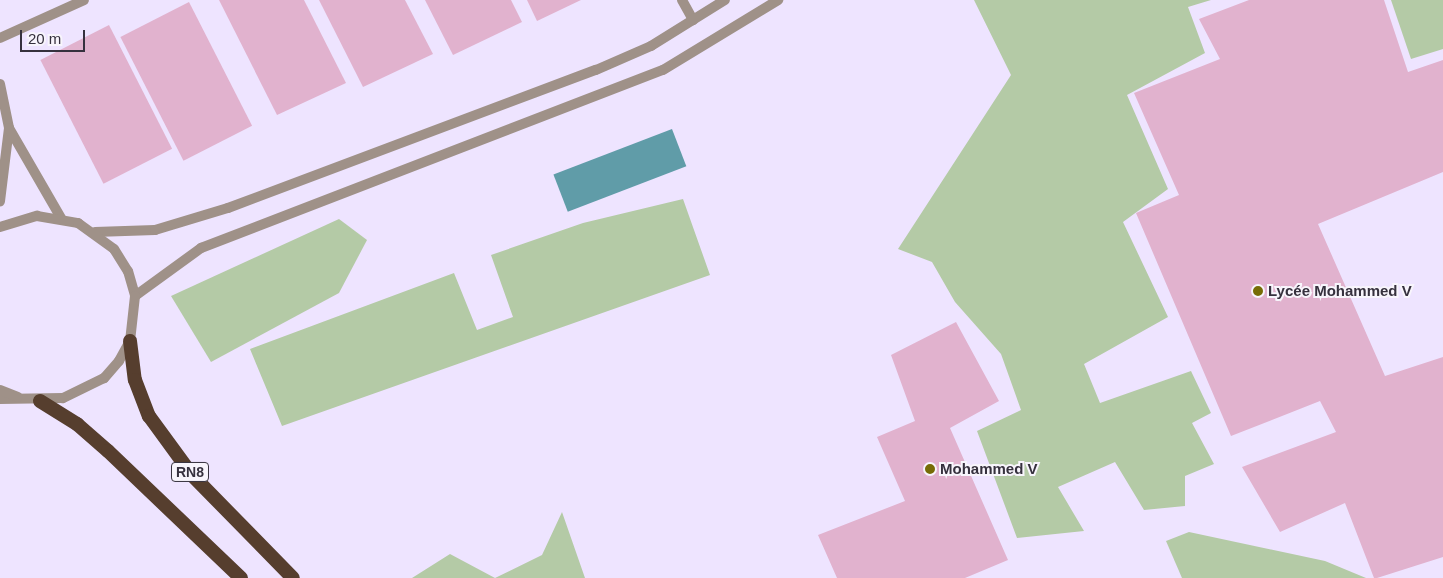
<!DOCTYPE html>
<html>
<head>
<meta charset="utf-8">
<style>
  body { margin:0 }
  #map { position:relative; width:1443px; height:578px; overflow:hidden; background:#eee4ff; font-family:Helvetica,sans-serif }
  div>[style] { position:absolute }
  .green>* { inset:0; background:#b4caa6 }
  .water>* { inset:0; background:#609ca8; transform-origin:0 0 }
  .building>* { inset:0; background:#e1b2ce; transform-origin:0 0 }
  .service>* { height:10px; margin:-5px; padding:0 5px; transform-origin:5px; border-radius:5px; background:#9f9188 }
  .minor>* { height:10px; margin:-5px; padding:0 5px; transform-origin:5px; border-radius:5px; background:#9f9188 }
  .tertiary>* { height:10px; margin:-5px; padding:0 5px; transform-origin:5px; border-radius:5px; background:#9f9188 }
  .trunk>* { height:14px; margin:-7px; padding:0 7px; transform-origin:7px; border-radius:7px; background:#563e2e }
  .dots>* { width:14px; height:14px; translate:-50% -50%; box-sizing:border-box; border:2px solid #f8f5fc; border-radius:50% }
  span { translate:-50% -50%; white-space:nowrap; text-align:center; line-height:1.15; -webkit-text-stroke:4px #f8f5fc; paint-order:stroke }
  .shield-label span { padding:1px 4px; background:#f8f5fc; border:1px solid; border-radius:4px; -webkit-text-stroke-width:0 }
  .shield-label { font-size:14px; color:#36313e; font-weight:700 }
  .poi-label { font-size:15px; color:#36313e; font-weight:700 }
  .left { translate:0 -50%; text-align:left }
  .scale { position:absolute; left:20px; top:30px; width:65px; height:22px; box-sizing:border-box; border:2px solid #36313e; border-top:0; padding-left:6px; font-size:15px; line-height:18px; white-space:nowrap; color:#36313e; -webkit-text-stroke:4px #f8f5fc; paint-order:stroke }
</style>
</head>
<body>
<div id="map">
  <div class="green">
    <div style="clip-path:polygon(974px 0,1211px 0,1188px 7px,1205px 53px,1127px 95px,1168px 189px,1123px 222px,1168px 317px,1084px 364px,1100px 403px,1191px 371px,1211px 413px,1192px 423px,1214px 464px,1185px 476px,1185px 506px,1144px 510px,1115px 462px,1058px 487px,1084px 531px,1017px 538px,977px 431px,1021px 410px,1001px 354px,955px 302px,932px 262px,898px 249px,1011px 75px)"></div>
    <div style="clip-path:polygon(1391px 0,1443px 0,1443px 49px,1411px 59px)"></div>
    <div style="clip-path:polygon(683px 199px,710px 275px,282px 426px,250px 349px,454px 273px,477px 330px,513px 317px,491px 255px,583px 223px)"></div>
    <div style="clip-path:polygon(339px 219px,367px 240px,339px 293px,211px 362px,171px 296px)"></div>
    <div style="clip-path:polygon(562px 512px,585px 578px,412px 578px,450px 554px,495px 578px,542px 555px)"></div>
    <div style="clip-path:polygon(1189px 532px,1325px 561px,1366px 578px,1182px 578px,1166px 541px)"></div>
  </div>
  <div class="water">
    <div style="left:672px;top:129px;width:40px;height:127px;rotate:69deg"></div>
  </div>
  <div class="building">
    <div style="clip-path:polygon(219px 0,304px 0,346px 83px,277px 115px)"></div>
    <div style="clip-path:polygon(319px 0,405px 0,433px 54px,363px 87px)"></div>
    <div style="clip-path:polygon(425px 0,511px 0,522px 22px,453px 55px)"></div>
    <div style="clip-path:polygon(527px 0,581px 0,537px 21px)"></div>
    <div style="clip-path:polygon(1249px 0,1384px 0,1408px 72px,1443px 60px,1443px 172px,1318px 224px,1385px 376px,1443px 357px,1443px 557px,1377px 578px,1374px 578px,1345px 503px,1280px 532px,1242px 467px,1336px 432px,1320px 401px,1231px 436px,1136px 213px,1179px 195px,1134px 93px,1220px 59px,1199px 19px)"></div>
    <div style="left:189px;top:2px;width:139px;height:77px;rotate:63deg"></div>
    <div style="left:109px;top:25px;width:139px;height:77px;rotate:63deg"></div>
    <div style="clip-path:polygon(956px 322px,999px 401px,950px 428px,1008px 560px,965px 578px,837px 578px,818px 535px,905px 501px,877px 437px,915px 421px,891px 355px)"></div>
  </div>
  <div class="service">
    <div style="left:682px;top:0;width:23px;rotate:61deg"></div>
  </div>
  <div class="minor">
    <div style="left:0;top:38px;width:92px;rotate:-24.3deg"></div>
    <div style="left:95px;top:232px;width:60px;rotate:-1.9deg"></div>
    <div style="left:155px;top:230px;width:76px;rotate:-16.8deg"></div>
    <div style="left:228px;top:208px;width:393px;rotate:-20.6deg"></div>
    <div style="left:596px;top:70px;width:60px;rotate:-23.6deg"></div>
    <div style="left:651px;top:46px;width:87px;rotate:-31.9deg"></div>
    <div style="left:135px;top:296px;width:82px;rotate:-36deg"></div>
    <div style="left:201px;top:248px;width:495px;rotate:-21.1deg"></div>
    <div style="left:663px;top:70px;width:135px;rotate:-31.3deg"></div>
  </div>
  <div class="tertiary">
    <div style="left:0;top:84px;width:45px;rotate:78.4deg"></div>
    <div style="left:9px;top:128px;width:74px;rotate:97deg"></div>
    <div style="left:9px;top:128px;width:104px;rotate:60deg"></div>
    <div style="left:0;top:227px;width:39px;rotate:-17deg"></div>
    <div style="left:37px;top:216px;width:42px;rotate:9.7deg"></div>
    <div style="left:78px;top:223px;width:44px;rotate:35.8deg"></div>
    <div style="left:114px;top:249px;width:26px;rotate:58deg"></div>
    <div style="left:128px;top:271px;width:26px;rotate:74deg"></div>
    <div style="left:135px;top:296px;width:45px;rotate:96.3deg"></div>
    <div style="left:130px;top:341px;width:23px;rotate:119deg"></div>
    <div style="left:119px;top:361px;width:23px;rotate:131deg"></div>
    <div style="left:104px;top:378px;width:46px;rotate:154deg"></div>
    <div style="left:63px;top:398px;width:63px;rotate:179.1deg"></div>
    <div style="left:0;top:390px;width:19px;rotate:21deg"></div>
  </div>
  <div class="trunk">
    <div style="left:130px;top:341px;width:39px;rotate:83deg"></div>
    <div style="left:135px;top:380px;width:39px;rotate:69deg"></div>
    <div style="left:149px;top:416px;width:73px;rotate:53.9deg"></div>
    <div style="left:192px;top:475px;width:144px;rotate:45.6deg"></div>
    <div style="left:40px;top:401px;width:44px;rotate:31.9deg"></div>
    <div style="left:77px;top:424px;width:41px;rotate:41.1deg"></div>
    <div style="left:108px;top:451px;width:184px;rotate:43.7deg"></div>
  </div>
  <div class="dots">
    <div style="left:1258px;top:291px;background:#766c06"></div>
    <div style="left:930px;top:469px;background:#766c06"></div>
  </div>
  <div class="shield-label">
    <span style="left:190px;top:472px">RN8</span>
  </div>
  <div class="poi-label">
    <span class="left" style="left:1268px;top:291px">Lycée Mohammed V</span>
    <span class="left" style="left:940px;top:469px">Mohammed V</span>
  </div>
  <div class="scale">20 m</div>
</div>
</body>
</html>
